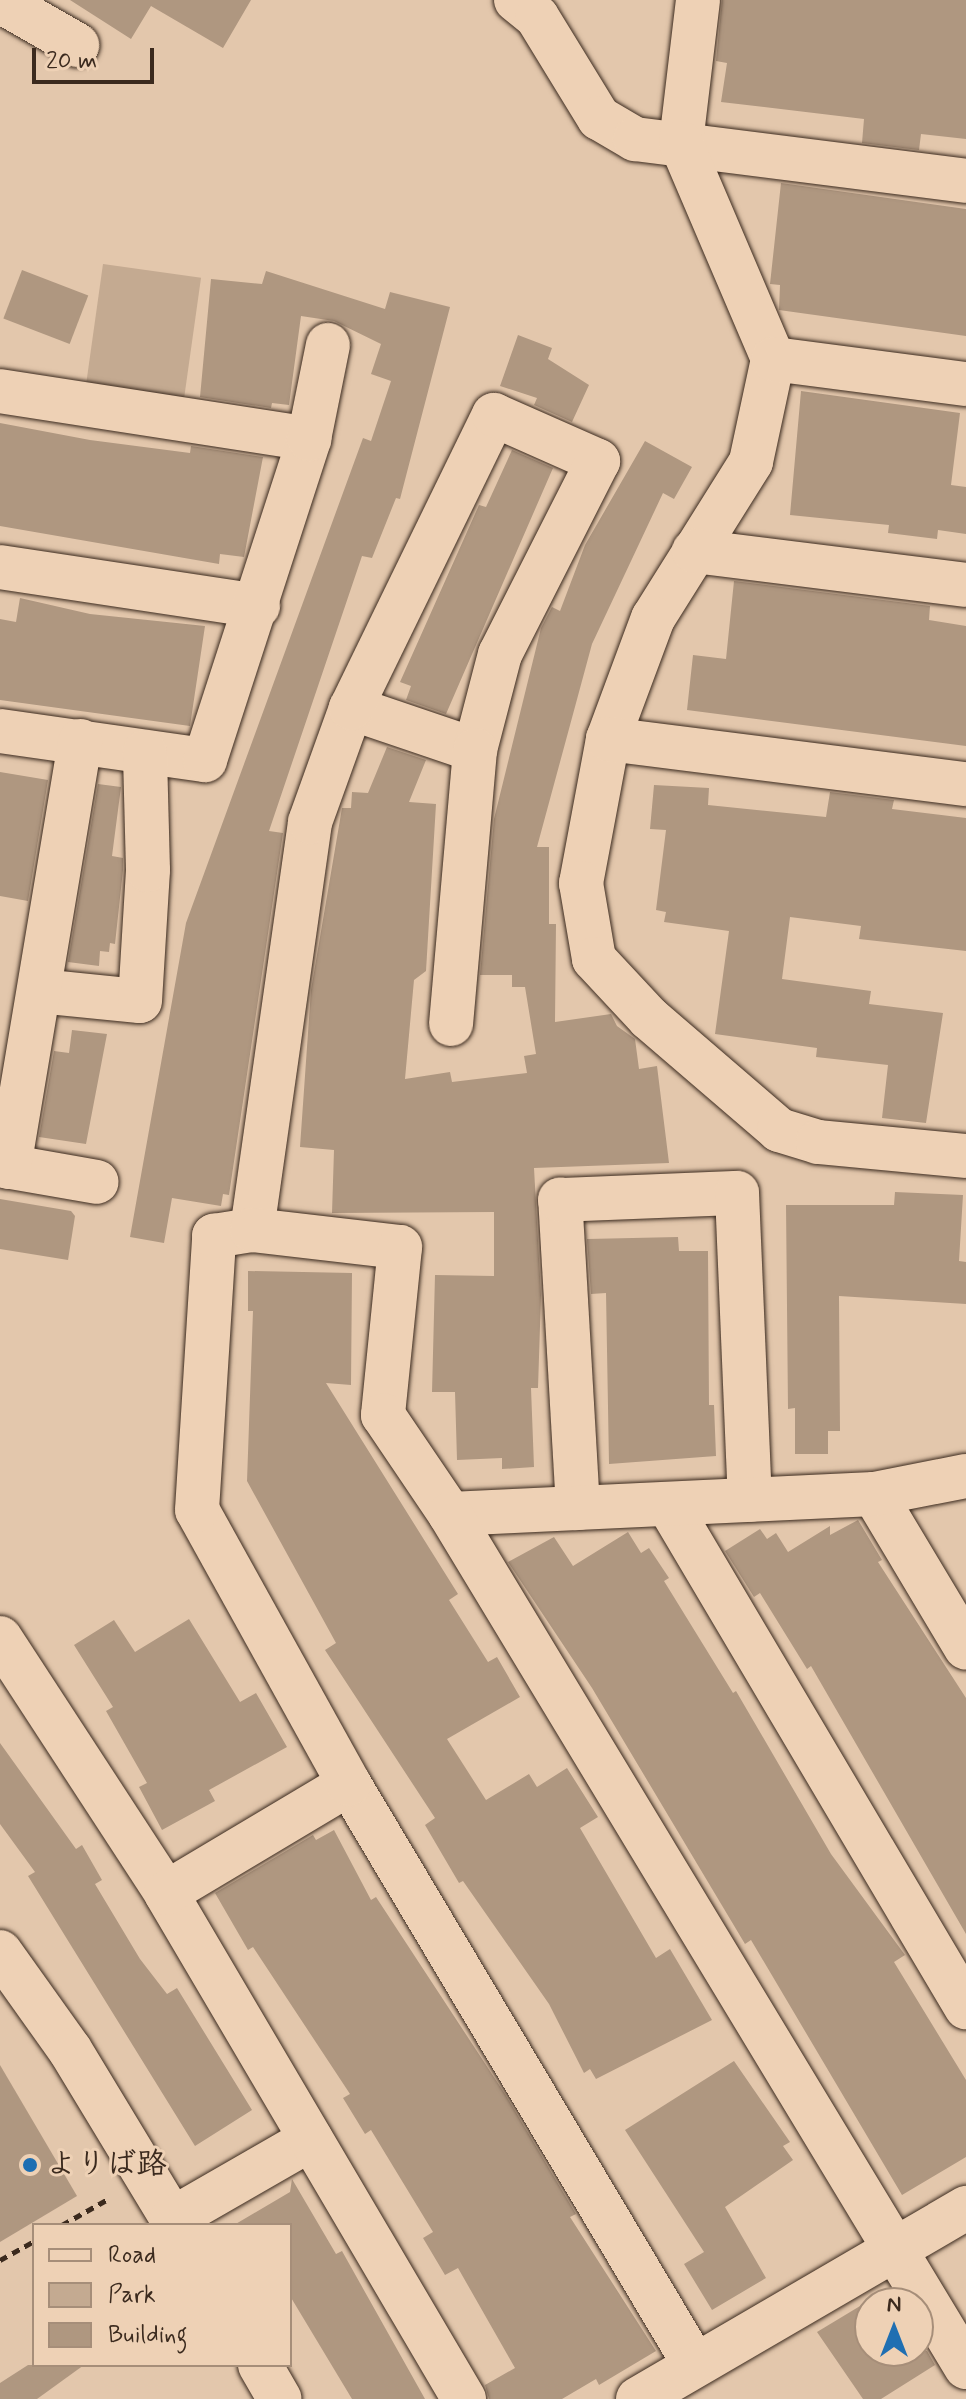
<!DOCTYPE html>
<html>
<head>
<meta charset="utf-8">
<style>
  body { margin:0 }
  #map { position:relative; width:966px; height:2399px; overflow:hidden; background:#e3c7ac; font-family:Mynerve,"Klee One",sans-serif }
  div>[style] { position:absolute }
  .green>* { inset:0; background:#c4aa91; transform-origin:0 0 }
  .building>* { inset:0; background:#af9780; transform-origin:0 0 }
  .path>* { height:5px; margin-top:-2.5px; transform-origin:0; background:repeating-linear-gradient(90deg,#3b2a1e 0 8px,transparent 0 14px) }
  .roads { filter:drop-shadow(0 0 2px #3b2a1e) drop-shadow(0 0 2px #3b2a1e) }
  .minor>* { height:44px; margin:-22px; padding:0 22px; transform-origin:22px; border-radius:22px; background:#eed1b5 }
  .dots>* { width:22px; height:22px; translate:-50% -50%; box-sizing:border-box; border:4px solid #eed1b5; border-radius:50% }
  span { translate:-50% -50%; white-space:nowrap; text-align:center; line-height:1.15; -webkit-text-stroke:6px #eed1b5; paint-order:stroke }
  .poi-label { font-size:30px; color:#3b2a1e; font-weight:700 }
  .left { translate:0 -50%; text-align:left }
  .legend { position:absolute; left:32px; top:2223px; width:260px; height:144px; box-sizing:border-box; background:#eed1b5; border:2px solid #a68e79; margin:0; padding:10px 14px; list-style:none; font-size:24px; color:#3b2a1e }
  .legend li { display:flex; align-items:center; gap:16px; height:40px }
  .legend b { width:40px; border:2px solid #a68e79 }
  .north { position:absolute; left:854px; top:2287px; width:80px; height:80px; box-sizing:border-box; background:#eed1b5; border:2px solid #a68e79; border-radius:50%; rotate:0deg; font-size:22px; font-weight:700; line-height:32px; text-align:center; color:#3b2a1e }
  .north::after { content:''; display:block; margin:auto; width:28px; height:36px; background:#1f6fb2; clip-path:polygon(50% 0,100% 100%,50% 72%,0 100%) }
  .scale { position:absolute; left:32px; top:48px; width:122px; height:36px; box-sizing:border-box; border:4px solid #3b2a1e; border-top:0; padding-left:10px; font-size:24px; line-height:28px; white-space:nowrap; color:#3b2a1e; -webkit-text-stroke:6px #eed1b5; paint-order:stroke }
</style>
</head>
<body>
<div id="map">
  <div class="green">
    <div style="left:103px;top:264px;width:99px;height:125px;rotate:8deg"></div>
  </div>
  <div class="building">
    <div style="clip-path:polygon(70px 0,251px 0,223px 48px,151px 6px,131px 39px)"></div>
    <div style="clip-path:polygon(722px 0,966px 0,966px 139px,921px 134px,919px 150px,862px 143px,864px 119px,721px 102px,727px 63px,716px 61px)"></div>
    <div style="clip-path:polygon(781px 183px,966px 209px,966px 336px,779px 310px,780px 285px,770px 284px)"></div>
    <div style="left:22px;top:270px;width:71px;height:52px;rotate:21deg"></div>
    <div style="clip-path:polygon(266px 271px,385px 309px,390px 292px,450px 307px,400px 499px,396px 498px,372px 558px,362px 556px,269px 831px,283px 833px,229px 1195px,223px 1194px,221px 1206px,172px 1198px,164px 1243px,130px 1237px,186px 923px,363px 438px,371px 441px,391px 381px,371px 374px,381px 344px,334px 321px,301px 316px,289px 405px,272px 403px,271px 408px,200px 397px,211px 279px,262px 284px)"></div>
    <div style="clip-path:polygon(518px 335px,552px 348px,548px 359px,589px 385px,572px 422px,534px 405px,537px 398px,500px 386px)"></div>
    <div style="clip-path:polygon(801px 391px,960px 413px,951px 485px,966px 487px,966px 534px,938px 530px,937px 539px,888px 533px,889px 525px,790px 515px)"></div>
    <div style="clip-path:polygon(0 423px,90px 440px,190px 453px,191px 446px,263px 457px,244px 557px,220px 554px,219px 564px,0 526px)"></div>
    <div style="clip-path:polygon(645px 441px,692px 467px,674px 499px,663px 493px,592px 644px,537px 847px,549px 847px,549px 924px,556px 924px,555px 1022px,611px 1014px,617px 1026px,635px 1039px,639px 1069px,657px 1066px,669px 1163px,534px 1168px,541px 1295px,538px 1388px,531px 1388px,534px 1467px,502px 1469px,502px 1458px,457px 1460px,455px 1392px,432px 1392px,435px 1275px,494px 1276px,494px 1212px,332px 1213px,334px 1150px,300px 1147px,311px 990px,342px 808px,351px 808px,352px 792px,368px 793px,387px 747px,426px 760px,409px 802px,436px 804px,426px 971px,414px 980px,405px 1079px,450px 1072px,452px 1082px,527px 1073px,524px 1056px,536px 1054px,525px 987px,512px 987px,512px 975px,480px 975px,494px 819px,541px 628px,552px 607px,560px 611px,585px 545px)"></div>
    <div style="clip-path:polygon(512px 450px,553px 468px,446px 714px,406px 700px,411px 686px,400px 682px,479px 505px,486px 507px)"></div>
    <div style="clip-path:polygon(734px 581px,930px 606px,929px 620px,966px 626px,966px 746px,687px 710px,693px 655px,726px 659px)"></div>
    <div style="clip-path:polygon(20px 598px,90px 614px,205px 626px,190px 726px,0 700px,0 619px,16px 622px)"></div>
    <div style="clip-path:polygon(0 772px,48px 780px,28px 901px,0 896px)"></div>
    <div style="clip-path:polygon(98px 784px,121px 787px,112px 856px,123px 858px,123px 870px,115px 944px,110px 943px,109px 952px,100px 951px,99px 966px,68px 962px)"></div>
    <div style="clip-path:polygon(654px 785px,709px 788px,708px 805px,826px 817px,830px 792px,894px 800px,892px 809px,966px 818px,966px 951px,859px 939px,861px 926px,790px 917px,782px 979px,871px 991px,869px 1004px,943px 1013px,926px 1123px,882px 1118px,888px 1065px,816px 1057px,817px 1048px,715px 1034px,729px 931px,664px 922px,666px 912px,656px 910px,666px 830px,650px 829px)"></div>
    <div style="clip-path:polygon(72px 1030px,107px 1034px,86px 1144px,39px 1137px,54px 1051px,69px 1053px)"></div>
    <div style="clip-path:polygon(895px 1192px,963px 1195px,959px 1261px,966px 1262px,966px 1304px,839px 1296px,840px 1431px,828px 1431px,828px 1454px,795px 1454px,795px 1408px,788px 1409px,786px 1205px,894px 1205px)"></div>
    <div style="clip-path:polygon(0 1199px,71px 1211px,75px 1216px,68px 1260px,0 1249px)"></div>
    <div style="clip-path:polygon(678px 1237px,679px 1251px,708px 1251px,709px 1405px,714px 1405px,716px 1456px,609px 1464px,606px 1293px,591px 1294px,587px 1239px)"></div>
    <div style="clip-path:polygon(248px 1271px,352px 1273px,351px 1385px,326px 1383px,458px 1594px,449px 1600px,488px 1662px,497px 1657px,520px 1697px,447px 1739px,486px 1800px,529px 1774px,537px 1787px,567px 1768px,598px 1817px,580px 1828px,656px 1958px,670px 1949px,712px 2020px,596px 2079px,590px 2069px,584px 2073px,549px 2004px,463px 1881px,459px 1883px,425px 1825px,435px 1818px,325px 1650px,336px 1643px,247px 1481px,253px 1311px,248px 1311px)"></div>
    <div style="clip-path:polygon(858px 1520px,882px 1560px,878px 1562px,966px 1698px,966px 1934px,811px 1666px,807px 1669px,760px 1593px,754px 1597px,725px 1551px,760px 1529px,767px 1539px,776px 1533px,788px 1552px,830px 1526px,830px 1535px)"></div>
    <div style="clip-path:polygon(628px 1532px,641px 1553px,649px 1548px,669px 1578px,664px 1581px,733px 1693px,736px 1691px,831px 1854px,905px 1955px,894px 1962px,966px 2080px,966px 2157px,902px 2195px,751px 1940px,745px 1944px,592px 1688px,508px 1562px,554px 1537px,573px 1566px)"></div>
    <div style="clip-path:polygon(189px 1619px,240px 1702px,256px 1693px,287px 1747px,209px 1790px,215px 1801px,162px 1830px,139px 1787px,147px 1783px,106px 1711px,113px 1707px,74px 1645px,114px 1620px,135px 1652px)"></div>
    <div style="clip-path:polygon(0 1743px,76px 1849px,82px 1845px,102px 1880px,95px 1884px,140px 1959px,167px 1994px,177px 1988px,252px 2110px,195px 2146px,28px 1876px,35px 1872px,0 1824px)"></div>
    <div style="clip-path:polygon(334px 1830px,371px 1900px,376px 1897px,505px 2094px,576px 2214px,570px 2217px,656px 2351px,599px 2385px,596px 2379px,562px 2399px,489px 2399px,485px 2385px,515px 2368px,458px 2268px,445px 2275px,423px 2238px,433px 2232px,371px 2130px,365px 2134px,343px 2098px,350px 2094px,253px 1947px,248px 1950px,215px 1893px,313px 1835px,316px 1840px)"></div>
    <div style="clip-path:polygon(734px 2061px,790px 2142px,783px 2146px,793px 2160px,725px 2207px,766px 2278px,712px 2310px,684px 2264px,704px 2252px,625px 2130px)"></div>
    <div style="clip-path:polygon(0 2065px,77px 2196px,0 2242px)"></div>
    <div style="clip-path:polygon(292px 2179px,336px 2254px,342px 2251px,425px 2399px,352px 2399px,290px 2296px,290px 2225px,234px 2225px,290px 2192px)"></div>
    <div style="clip-path:polygon(870px 2300px,870px 2351px,927px 2351px,935px 2365px,881px 2399px,863px 2399px,817px 2332px)"></div>
    <div style="clip-path:polygon(28px 2365px,84px 2365px,37px 2399px,0 2399px,0 2383px)"></div>
  </div>
  <div class="path">
    <div style="left:62px;top:2225px;width:55px;rotate:-29.4deg"></div>
    <div style="left:0;top:2260px;width:39px;rotate:-29deg"></div>
  </div>
  <div class="roads">
    <div class="minor">
      <div style="left:516px;top:0;width:27px;rotate:39deg"></div>
      <div style="left:537px;top:17px;width:119px;rotate:58.5deg"></div>
      <div style="left:599px;top:118px;width:42px;rotate:30.3deg"></div>
      <div style="left:635px;top:139px;width:334px;rotate:7.2deg"></div>
      <div style="left:698px;top:0;width:144px;rotate:96.8deg"></div>
      <div style="left:681px;top:143px;width:235px;rotate:66.9deg"></div>
      <div style="left:773px;top:359px;width:105px;rotate:102.1deg"></div>
      <div style="left:751px;top:462px;width:184px;rotate:122.1deg"></div>
      <div style="left:653px;top:618px;width:129px;rotate:110.4deg"></div>
      <div style="left:608px;top:739px;width:147px;rotate:100.6deg"></div>
      <div style="left:581px;top:883px;width:77px;rotate:80.3deg"></div>
      <div style="left:594px;top:959px;width:81px;rotate:47deg"></div>
      <div style="left:649px;top:1018px;width:172px;rotate:40.7deg"></div>
      <div style="left:779px;top:1130px;width:41px;rotate:17.1deg"></div>
      <div style="left:818px;top:1142px;width:149px;rotate:5.4deg"></div>
      <div style="left:0;top:1px;width:89px;rotate:29.7deg"></div>
      <div style="left:773px;top:359px;width:195px;rotate:7.4deg"></div>
      <div style="left:0;top:391px;width:313px;rotate:8.8deg"></div>
      <div style="left:694px;top:551px;width:274px;rotate:7.1deg"></div>
      <div style="left:0;top:567px;width:261px;rotate:8.6deg"></div>
      <div style="left:351px;top:708px;width:131px;rotate:18.7deg"></div>
      <div style="left:0;top:731px;width:207px;rotate:8.1deg"></div>
      <div style="left:205px;top:760px;width:337px;rotate:-72deg"></div>
      <div style="left:309px;top:439px;width:96px;rotate:-78.6deg"></div>
      <div style="left:608px;top:739px;width:361px;rotate:7.2deg"></div>
      <div style="left:39px;top:991px;width:101px;rotate:5.7deg"></div>
      <div style="left:140px;top:1001px;width:131px;rotate:-86.5deg"></div>
      <div style="left:148px;top:870px;width:118px;rotate:-91.5deg"></div>
      <div style="left:0;top:1165px;width:98px;rotate:9.9deg"></div>
      <div style="left:9px;top:1167px;width:432px;rotate:-80.5deg"></div>
      <div style="left:252px;top:1230px;width:412px;rotate:-81.9deg"></div>
      <div style="left:310px;top:822px;width:121px;rotate:-70.2deg"></div>
      <div style="left:351px;top:708px;width:326px;rotate:-64deg"></div>
      <div style="left:494px;top:415px;width:114px;rotate:23.9deg"></div>
      <div style="left:598px;top:461px;width:216px;rotate:116.9deg"></div>
      <div style="left:500px;top:654px;width:99px;rotate:104.6deg"></div>
      <div style="left:475px;top:750px;width:275px;rotate:95deg"></div>
      <div style="left:874px;top:1494px;width:179px;rotate:59.1deg"></div>
      <div style="left:668px;top:1504px;width:585px;rotate:59.36deg"></div>
      <div style="left:578px;top:1508px;width:309px;rotate:-93.3deg"></div>
      <div style="left:560px;top:1200px;width:177px;rotate:-2.3deg"></div>
      <div style="left:737px;top:1193px;width:307px;rotate:87.6deg"></div>
      <div style="left:450px;top:1514px;width:424px;rotate:-2.7deg"></div>
      <div style="left:874px;top:1494px;width:94px;rotate:-11.1deg"></div>
      <div style="left:0;top:1638px;width:304px;rotate:56.9deg"></div>
      <div style="left:349px;top:1784px;width:676px;rotate:59.23deg"></div>
      <div style="left:0;top:1952px;width:120px;rotate:54.5deg"></div>
      <div style="left:70px;top:2050px;width:205px;rotate:58.8deg"></div>
      <div style="left:172px;top:2219px;width:160px;rotate:-29.9deg"></div>
      <div style="left:260px;top:2365px;width:39px;rotate:60deg"></div>
      <div style="left:464px;top:2399px;width:587px;rotate:-120.5deg"></div>
      <div style="left:166px;top:1893px;width:213px;rotate:-30.8deg"></div>
      <div style="left:349px;top:1784px;width:313px;rotate:-119deg"></div>
      <div style="left:197px;top:1510px;width:275px;rotate:-86.4deg"></div>
      <div style="left:214px;top:1236px;width:38px;rotate:-9deg"></div>
      <div style="left:252px;top:1230px;width:149px;rotate:6.6deg"></div>
      <div style="left:400px;top:1247px;width:169px;rotate:95.8deg"></div>
      <div style="left:383px;top:1415px;width:120px;rotate:55.9deg"></div>
      <div style="left:450px;top:1514px;width:997px;rotate:58.83deg"></div>
      <div style="left:638px;top:2399px;width:380px;rotate:-30.2deg"></div>
    </div>
  </div>
  <div class="dots">
    <div style="left:30px;top:2165px;background:#1f6fb2"></div>
  </div>
  <div class="poi-label">
    <span class="left" style="left:46px;top:2165px">よりば路</span>
  </div>
  <ul class="legend">
  <li><b style="height:10px;background:#eed1b5"></b>Road</li>
  <li><b style="height:22px;background:#c4aa91"></b>Park</li>
  <li><b style="height:22px;background:#af9780"></b>Building</li>
  </ul>
  <div class="north">N</div>
  <div class="scale">20 m</div>
</div>
</body>
</html>
